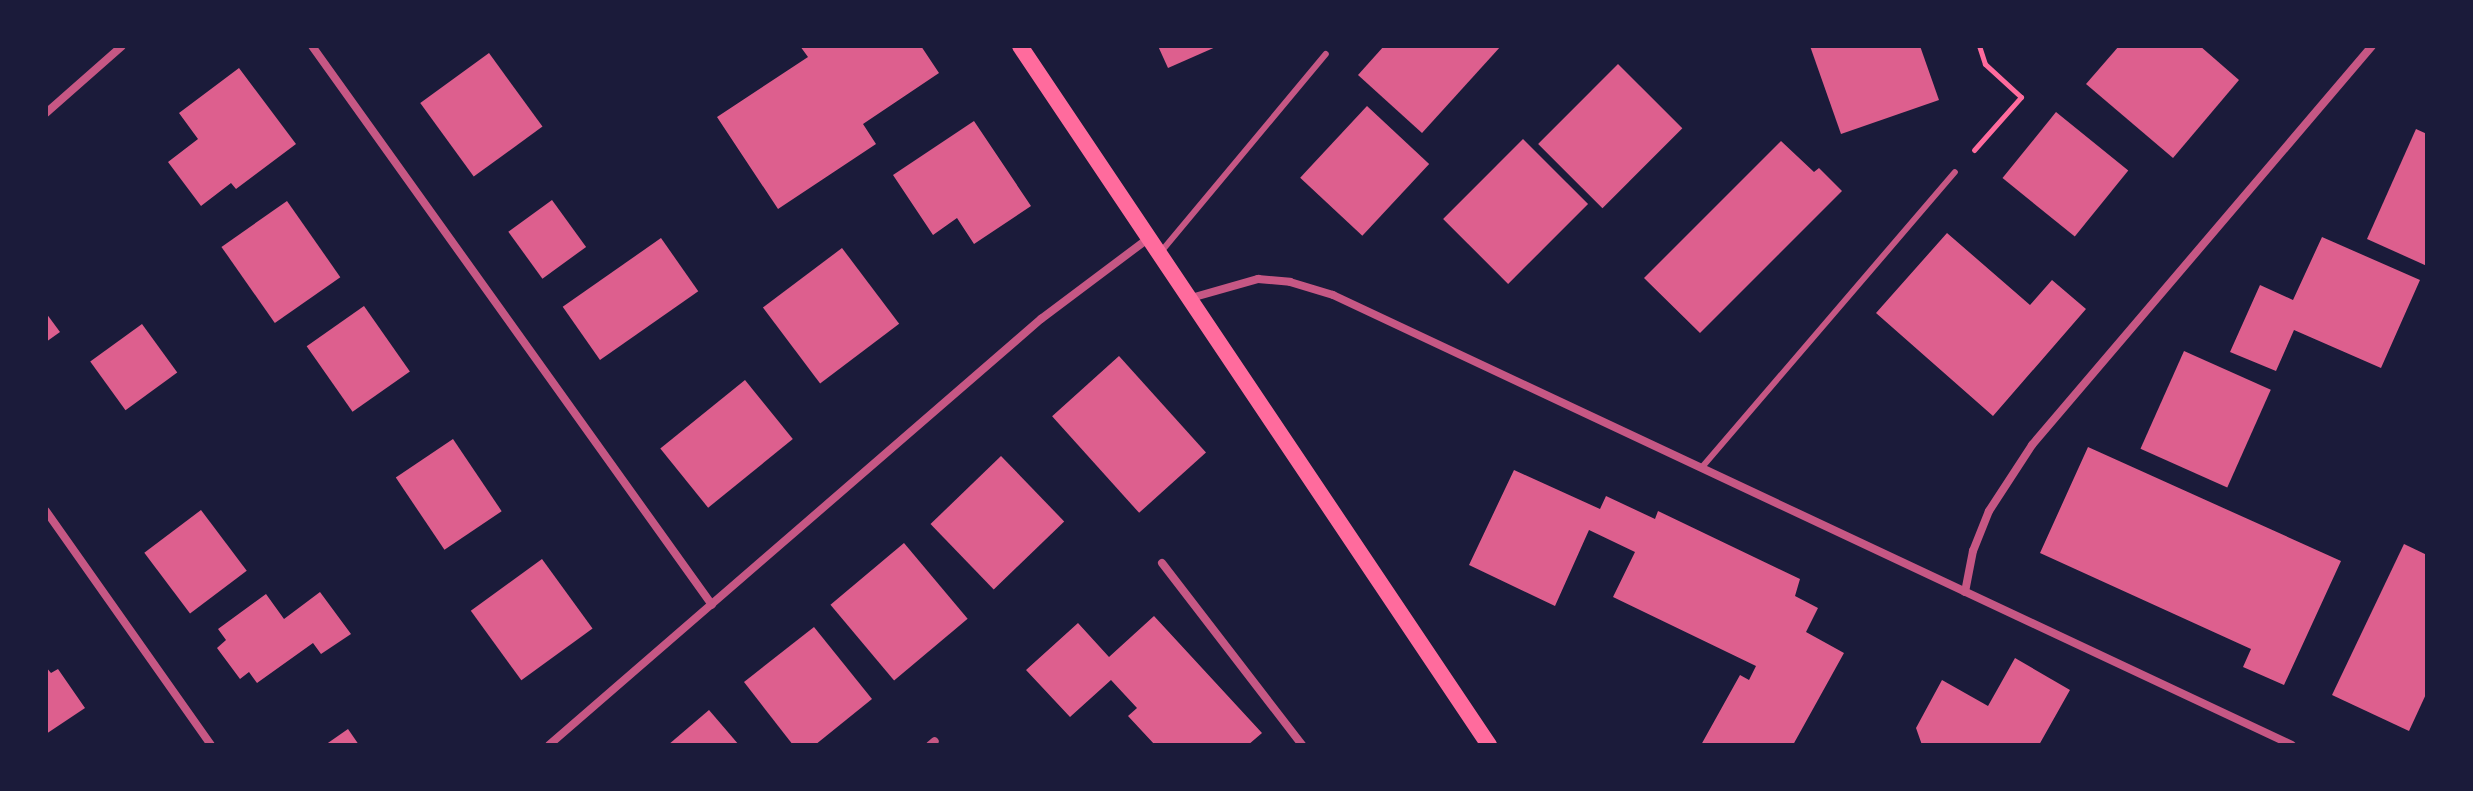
<!DOCTYPE html>
<html>
<head>
<meta charset="utf-8">
<style>
  body { margin:0 }
  #map { position:relative; width:2473px; height:791px; overflow:hidden; background:#1b1b3a; font-family:Raleway,sans-serif }
  div>[style] { position:absolute }
  .building>* { inset:0; background:#dd5f8e; transform-origin:0 0 }
  .path>* { height:5px; margin:-2.5px; padding:0 2.5px; transform-origin:2.5px; border-radius:2.5px; background:#ff6b9d }
  .service>* { height:6px; margin:-3px; padding:0 3px; transform-origin:3px; border-radius:3px; background:#c65784 }
  .minor>* { height:8px; margin:-4px; padding:0 4px; transform-origin:4px; border-radius:4px; background:#c65784 }
  .secondary>* { height:16px; margin:-8px; padding:0 8px; transform-origin:8px; border-radius:8px; background:#ff6b9d }
  span { translate:-50% -50%; white-space:nowrap; text-align:center; line-height:1.15; -webkit-text-stroke:7px #1b1b3a; paint-order:stroke }
  .frame { position:absolute; inset:0; border:48px solid #1b1b3a; pointer-events:none }
</style>
</head>
<body>
<div id="map">
  <div class="building">
    <div style="clip-path:polygon(800px 46px,921px 46px,939px 73px,863px 124px,876px 144px,778px 209px,717px 117px,808px 57px)"></div>
    <div style="clip-path:polygon(1158px 46px,1218px 46px,1168px 68px)"></div>
    <div style="clip-path:polygon(1384px 46px,1501px 46px,1422px 133px,1358px 75px)"></div>
    <div style="clip-path:polygon(1810px 46px,1920px 46px,1939px 100px,1841px 134px)"></div>
    <div style="clip-path:polygon(2119px 46px,2200px 46px,2239px 80px,2173px 158px,2086px 84px)"></div>
    <div style="left:489px;top:53px;width:91px;height:85px;rotate:54deg"></div>
    <div style="left:1618px;top:64px;width:91px;height:113px;rotate:45deg"></div>
    <div style="clip-path:polygon(239px 68px,296px 144px,236px 189px,231px 183px,201px 206px,168px 162px,198px 139px,179px 113px)"></div>
    <div style="left:1367px;top:106px;width:85px;height:98px;rotate:43deg"></div>
    <div style="left:2056px;top:112px;width:93px;height:85px;rotate:39deg"></div>
    <div style="clip-path:polygon(974px 121px,1031px 206px,974px 244px,957px 218px,933px 235px,893px 175px)"></div>
    <div style="clip-path:polygon(2416px 129px,2427px 134px,2427px 266px,2367px 239px)"></div>
    <div style="left:1523px;top:139px;width:92px;height:113px;rotate:45deg"></div>
    <div style="clip-path:polygon(1781px 141px,1814px 172px,1819px 168px,1842px 191px,1700px 333px,1644px 278px)"></div>
    <div style="left:552px;top:200px;width:58px;height:54px;rotate:54deg"></div>
    <div style="left:287px;top:201px;width:93px;height:80px;rotate:55deg"></div>
    <div style="clip-path:polygon(1947px 233px,2030px 305px,2052px 280px,2086px 309px,1993px 416px,1876px 313px)"></div>
    <div style="clip-path:polygon(2322px 237px,2420px 280px,2381px 368px,2294px 330px,2276px 371px,2230px 352px,2260px 285px,2293px 300px)"></div>
    <div style="left:661px;top:238px;width:65px;height:120px;rotate:55deg"></div>
    <div style="left:842px;top:248px;width:95px;height:99px;rotate:53deg"></div>
    <div style="left:364px;top:306px;width:80px;height:70px;rotate:55deg"></div>
    <div style="clip-path:polygon(46px 313px,60px 332px,46px 342px)"></div>
    <div style="left:142px;top:324px;width:60px;height:64px;rotate:54deg"></div>
    <div style="left:2184px;top:351px;width:95px;height:107px;rotate:24deg"></div>
    <div style="left:1119px;top:356px;width:130px;height:90px;rotate:48deg"></div>
    <div style="left:745px;top:380px;width:76px;height:109px;rotate:51deg"></div>
    <div style="left:453px;top:439px;width:87px;height:69px;rotate:56deg"></div>
    <div style="clip-path:polygon(2088px 447px,2341px 561px,2284px 685px,2243px 667px,2251px 649px,2040px 553px)"></div>
    <div style="left:1001px;top:456px;width:91px;height:98px;rotate:46deg"></div>
    <div style="clip-path:polygon(1514px 470px,1600px 509px,1606px 496px,1655px 519px,1658px 511px,1800px 579px,1795px 596px,1818px 608px,1806px 632px,1844px 653px,1793px 745px,1701px 745px,1740px 675px,1749px 680px,1756px 666px,1613px 597px,1635px 552px,1589px 530px,1555px 606px,1469px 565px)"></div>
    <div style="left:201px;top:510px;width:76px;height:71px;rotate:53deg"></div>
    <div style="left:904px;top:543px;width:99px;height:96px;rotate:50deg"></div>
    <div style="clip-path:polygon(2404px 544px,2427px 555px,2427px 692px,2409px 731px,2332px 695px)"></div>
    <div style="left:542px;top:559px;width:86px;height:88px;rotate:54deg"></div>
    <div style="clip-path:polygon(320px 592px,351px 634px,321px 654px,313px 643px,257px 683px,249px 672px,240px 679px,217px 648px,226px 640px,218px 629px,266px 594px,284px 619px)"></div>
    <div style="clip-path:polygon(1154px 616px,1262px 733px,1248px 745px,1155px 745px,1128px 716px,1137px 708px,1111px 680px,1070px 717px,1026px 670px,1078px 623px,1109px 657px)"></div>
    <div style="clip-path:polygon(814px 627px,872px 699px,815px 745px,793px 745px,744px 682px)"></div>
    <div style="clip-path:polygon(2015px 658px,2070px 690px,2039px 745px,1922px 745px,1916px 728px,1942px 680px,1988px 706px)"></div>
    <div style="clip-path:polygon(46px 667px,51px 673px,58px 669px,85px 708px,46px 734px)"></div>
    <div style="clip-path:polygon(709px 710px,739px 745px,668px 745px)"></div>
    <div style="clip-path:polygon(348px 729px,359px 745px,325px 745px)"></div>
  </div>
  <div class="path">
    <div style="left:1974px;top:150px;width:71px;rotate:-48.4deg"></div>
    <div style="left:2021px;top:97px;width:49px;rotate:-137.5deg"></div>
    <div style="left:1985px;top:64px;width:19px;rotate:-108deg"></div>
  </div>
  <div class="service">
    <div style="left:1160px;top:253px;width:259px;rotate:-50.2deg"></div>
    <div style="left:1703px;top:466px;width:387px;rotate:-49.4deg"></div>
  </div>
  <div class="minor">
    <div style="left:312px;top:46px;width:687px;rotate:54.41deg"></div>
    <div style="left:46px;top:113px;width:101px;rotate:-41.4deg"></div>
    <div style="left:1191px;top:298px;width:70px;rotate:-15.8deg"></div>
    <div style="left:1258px;top:279px;width:32px;rotate:5deg"></div>
    <div style="left:1290px;top:282px;width:45px;rotate:16.8deg"></div>
    <div style="left:1333px;top:295px;width:1059px;rotate:25.14deg"></div>
    <div style="left:46px;top:511px;width:286px;rotate:54.8deg"></div>
    <div style="left:1162px;top:563px;width:230px;rotate:52.4deg"></div>
    <div style="left:1965px;top:592px;width:42px;rotate:-79deg"></div>
    <div style="left:1973px;top:551px;width:43px;rotate:-68.2deg"></div>
    <div style="left:1989px;top:511px;width:79px;rotate:-56.9deg"></div>
    <div style="left:2032px;top:445px;width:524px;rotate:-49.56deg"></div>
    <div style="left:549px;top:745px;width:651px;rotate:-40.89deg"></div>
    <div style="left:1041px;top:319px;width:135px;rotate:-36.9deg"></div>
    <div style="left:930px;top:745px;width:6px;rotate:-39deg"></div>
  </div>
  <div class="secondary">
    <div style="left:1020px;top:46px;width:842px;rotate:56.14deg"></div>
  </div>
  <div class="frame"></div>
</div>
</body>
</html>
